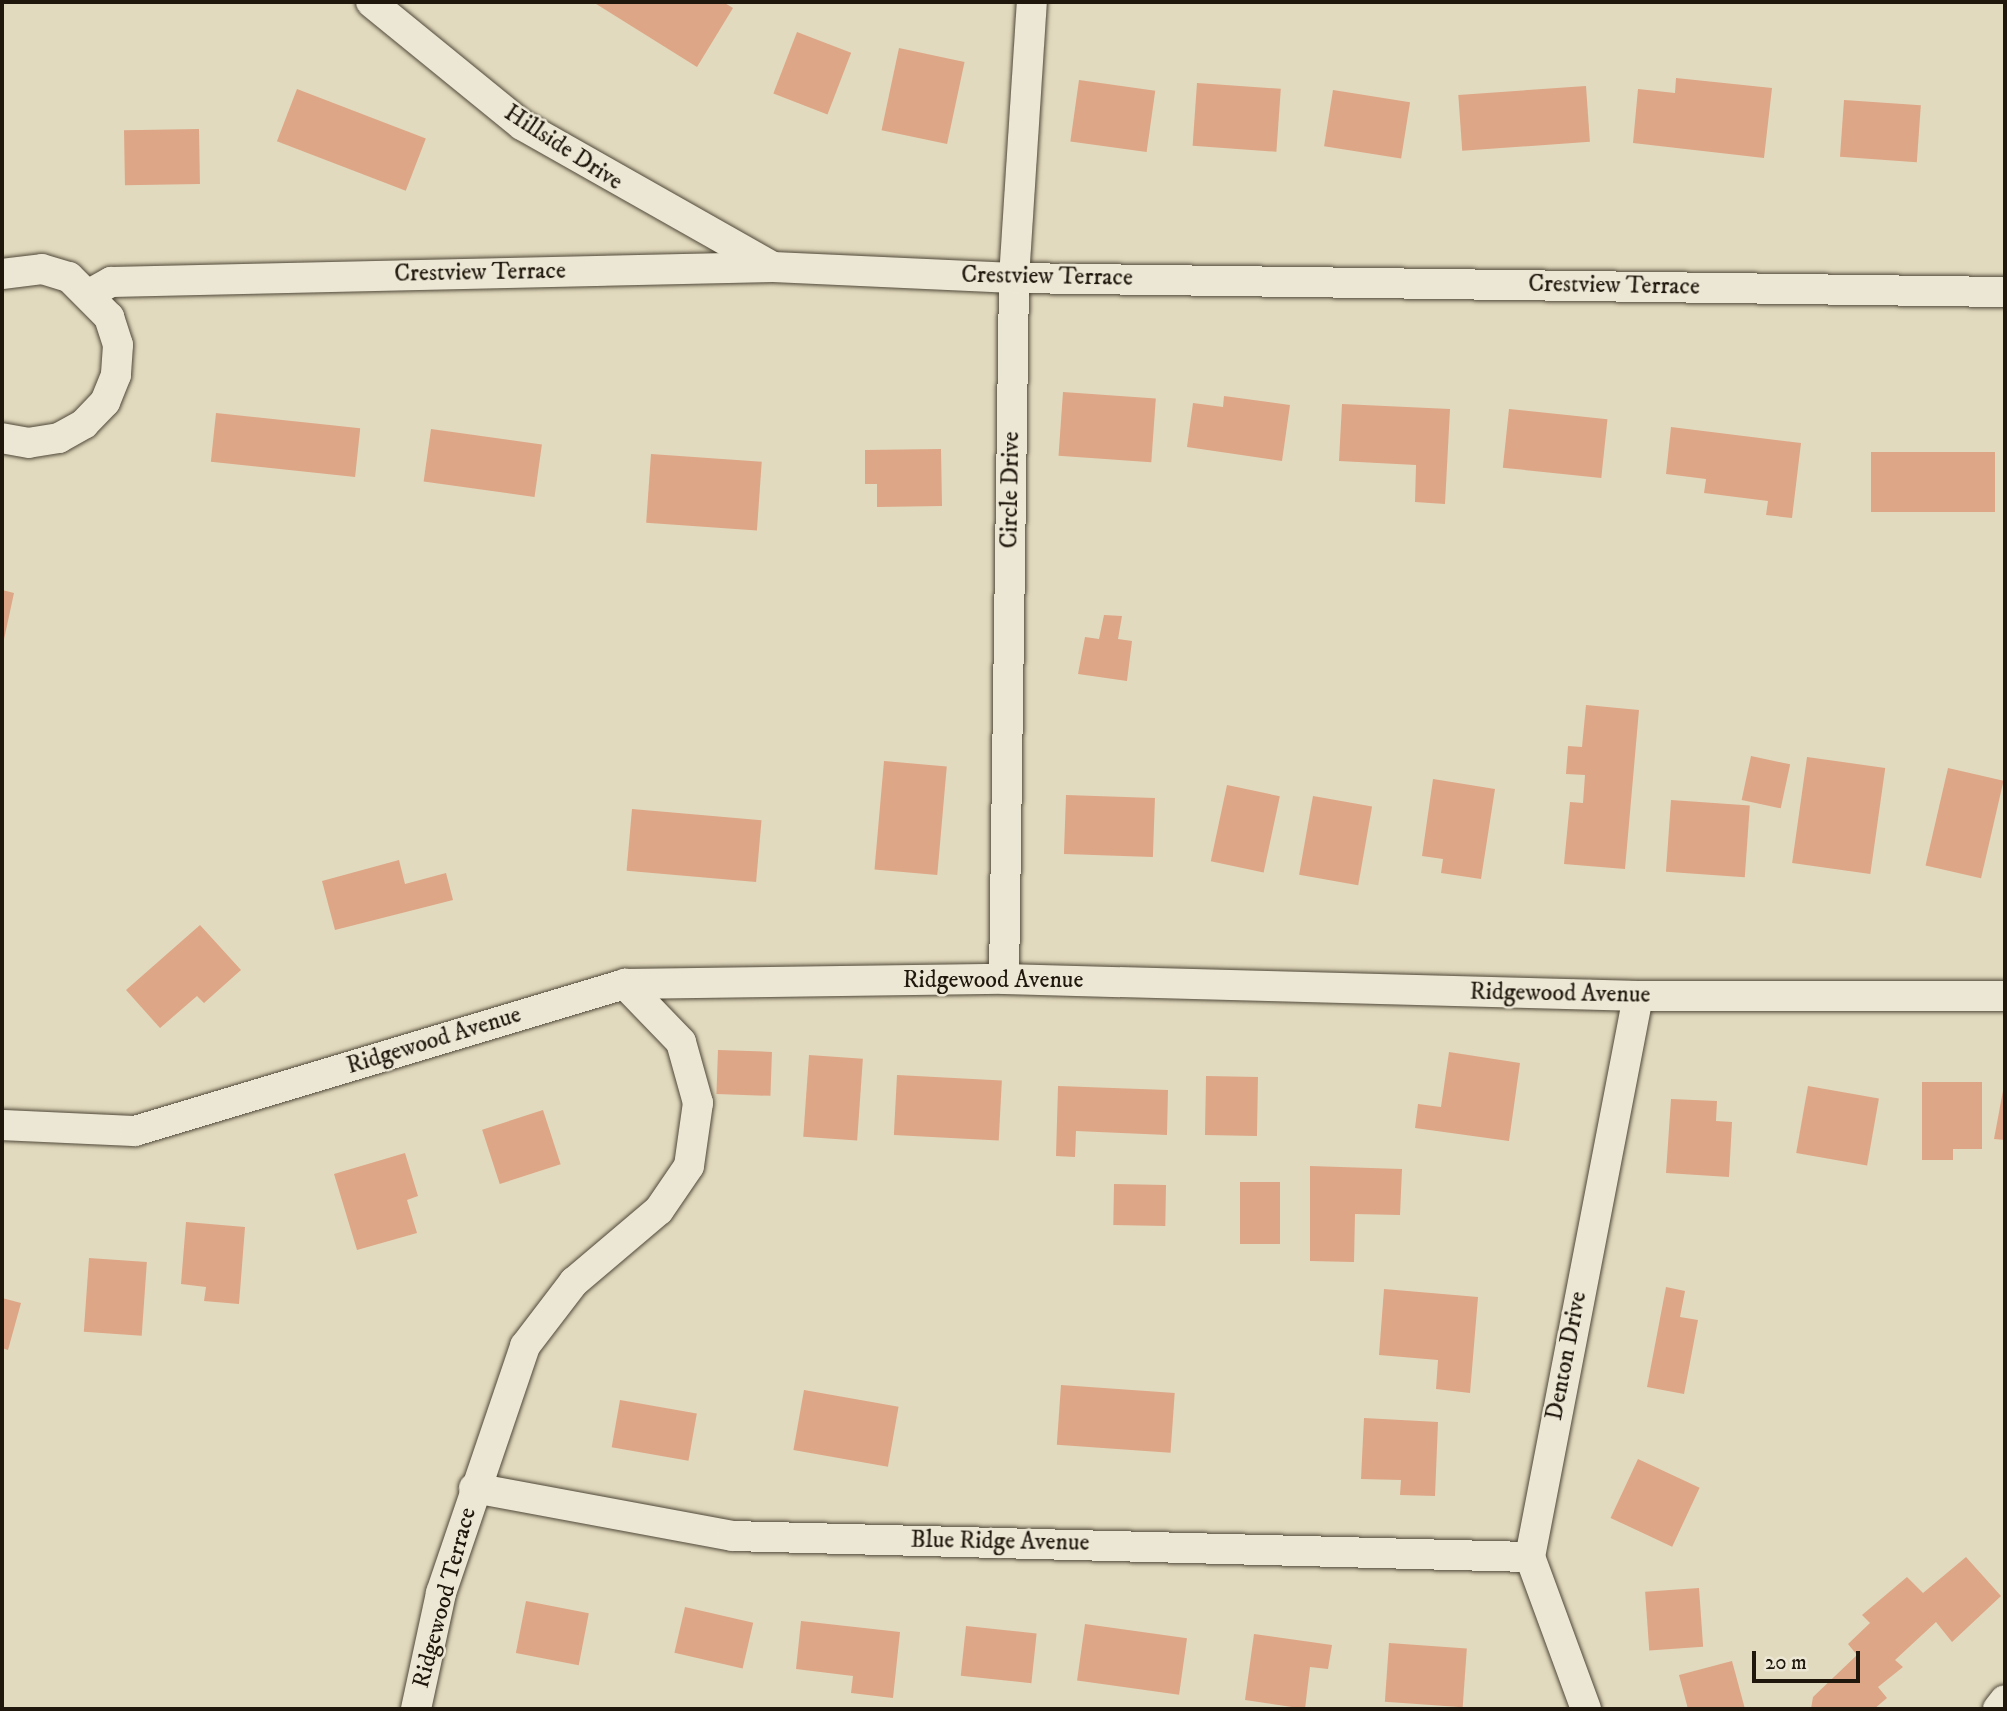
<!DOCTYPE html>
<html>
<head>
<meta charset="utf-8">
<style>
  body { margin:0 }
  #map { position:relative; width:2007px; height:1711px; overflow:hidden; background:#e2dabe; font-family:"IM FELL DW Pica",serif }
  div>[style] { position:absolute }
  .building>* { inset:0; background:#dda687; transform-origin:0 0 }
  .roads { filter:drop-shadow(0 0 2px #504838) drop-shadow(0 0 2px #504838) }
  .minor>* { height:30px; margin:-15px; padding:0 15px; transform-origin:15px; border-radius:15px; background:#ece7d5 }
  span { translate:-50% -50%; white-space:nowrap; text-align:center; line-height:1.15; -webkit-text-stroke:5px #ece7d5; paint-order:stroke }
  .street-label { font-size:24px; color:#1f170c }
  .frame { position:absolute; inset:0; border:4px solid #1f170c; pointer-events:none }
  .scale { position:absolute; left:1752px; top:1651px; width:108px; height:32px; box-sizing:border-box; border:4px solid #1f170c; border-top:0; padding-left:9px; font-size:21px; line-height:24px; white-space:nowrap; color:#1f170c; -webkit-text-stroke:5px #ece7d5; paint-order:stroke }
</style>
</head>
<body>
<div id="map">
  <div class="building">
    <div style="clip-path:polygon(593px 2px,723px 2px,733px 8px,697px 67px)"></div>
    <div style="left:797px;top:32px;width:58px;height:66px;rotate:21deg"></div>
    <div style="left:899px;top:48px;width:67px;height:84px;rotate:12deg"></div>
    <div style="clip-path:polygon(1676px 78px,1772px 88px,1764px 158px,1633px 143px,1638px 89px,1675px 93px)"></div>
    <div style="left:1079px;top:80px;width:77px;height:62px;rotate:8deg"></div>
    <div style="left:1197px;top:83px;width:84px;height:63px;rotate:4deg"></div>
    <div style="left:1586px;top:86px;width:56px;height:128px;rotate:86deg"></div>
    <div style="left:297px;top:89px;width:138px;height:56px;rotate:21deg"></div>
    <div style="left:1333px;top:90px;width:78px;height:57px;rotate:9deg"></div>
    <div style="left:1844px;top:100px;width:77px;height:57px;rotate:4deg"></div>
    <div style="left:199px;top:129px;width:55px;height:75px;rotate:89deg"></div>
    <div style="left:1063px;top:392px;width:93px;height:64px;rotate:4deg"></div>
    <div style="clip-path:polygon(1224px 396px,1290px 405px,1282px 461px,1187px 447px,1193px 403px,1223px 407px)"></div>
    <div style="clip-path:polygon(1342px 404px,1450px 409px,1445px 504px,1415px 502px,1416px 465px,1339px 461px)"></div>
    <div style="left:1509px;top:409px;width:99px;height:59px;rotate:6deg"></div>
    <div style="left:216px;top:413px;width:145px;height:49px;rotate:6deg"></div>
    <div style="clip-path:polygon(1671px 427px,1801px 443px,1792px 518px,1766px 515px,1768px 501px,1704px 493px,1706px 479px,1666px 474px)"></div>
    <div style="left:431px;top:429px;width:112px;height:53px;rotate:8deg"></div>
    <div style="clip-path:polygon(941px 449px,942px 506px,877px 507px,877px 484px,865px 484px,865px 450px)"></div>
    <div style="left:1871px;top:452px;width:124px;height:60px"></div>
    <div style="left:651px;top:454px;width:111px;height:69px;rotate:4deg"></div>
    <div style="clip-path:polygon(2px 590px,14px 593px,3px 644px,2px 644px)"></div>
    <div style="clip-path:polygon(1104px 615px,1122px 616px,1118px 639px,1132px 641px,1127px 681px,1078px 674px,1085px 637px,1099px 639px)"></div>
    <div style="clip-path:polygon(1586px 705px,1639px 710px,1625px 869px,1564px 864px,1570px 802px,1583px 803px,1585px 775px,1566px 774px,1568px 746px,1582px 747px)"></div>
    <div style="left:1751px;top:756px;width:40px;height:45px;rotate:12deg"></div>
    <div style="left:1807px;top:757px;width:79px;height:107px;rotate:8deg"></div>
    <div style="left:884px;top:761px;width:63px;height:109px;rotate:5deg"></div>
    <div style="left:1948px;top:768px;width:57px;height:100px;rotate:13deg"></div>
    <div style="clip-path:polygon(1433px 779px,1495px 789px,1481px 879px,1441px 873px,1443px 859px,1422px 856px)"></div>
    <div style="left:1227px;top:785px;width:54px;height:78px;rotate:12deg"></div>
    <div style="left:1066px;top:795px;width:89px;height:59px;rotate:2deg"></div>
    <div style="left:1313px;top:796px;width:60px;height:80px;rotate:10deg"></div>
    <div style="left:1671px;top:800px;width:79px;height:72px;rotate:4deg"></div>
    <div style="left:632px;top:809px;width:130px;height:62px;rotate:5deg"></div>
    <div style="clip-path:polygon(399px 860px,405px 884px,446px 873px,453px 900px,335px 930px,322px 881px)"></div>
    <div style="clip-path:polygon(200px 925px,241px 970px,204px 1003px,197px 996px,160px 1028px,126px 990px)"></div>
    <div style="left:718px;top:1050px;width:54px;height:44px;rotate:2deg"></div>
    <div style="clip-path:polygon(1449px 1052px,1520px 1063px,1509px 1141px,1415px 1128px,1418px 1104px,1441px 1107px)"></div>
    <div style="left:809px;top:1055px;width:54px;height:82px;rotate:4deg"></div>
    <div style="left:897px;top:1075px;width:105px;height:60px;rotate:3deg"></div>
    <div style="left:1206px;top:1076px;width:52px;height:59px;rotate:1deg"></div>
    <div style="clip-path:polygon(2005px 1080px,2005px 1140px,1994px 1139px)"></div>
    <div style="clip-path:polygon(1922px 1082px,1982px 1082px,1982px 1149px,1953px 1149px,1953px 1160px,1922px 1160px)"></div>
    <div style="clip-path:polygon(1058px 1086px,1168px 1090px,1167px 1135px,1076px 1131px,1075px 1157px,1056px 1156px)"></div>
    <div style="left:1808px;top:1086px;width:72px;height:68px;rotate:10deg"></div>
    <div style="clip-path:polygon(1671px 1099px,1717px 1101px,1716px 1121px,1732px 1122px,1729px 1177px,1666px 1173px)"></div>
    <div style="left:543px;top:1110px;width:57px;height:64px;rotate:72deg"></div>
    <div style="clip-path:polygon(405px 1153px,418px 1196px,407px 1200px,417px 1233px,357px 1250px,334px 1174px)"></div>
    <div style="clip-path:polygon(1310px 1166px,1402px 1169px,1400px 1215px,1355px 1214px,1354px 1262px,1310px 1261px)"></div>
    <div style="left:1240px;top:1182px;width:40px;height:62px"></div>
    <div style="left:1114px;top:1184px;width:52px;height:41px;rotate:1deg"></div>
    <div style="clip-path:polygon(186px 1222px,245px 1227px,239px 1304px,204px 1301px,206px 1287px,181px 1284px)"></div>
    <div style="left:89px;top:1258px;width:58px;height:74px;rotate:4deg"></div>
    <div style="clip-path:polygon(1666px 1287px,1685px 1291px,1680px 1317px,1698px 1320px,1684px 1394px,1647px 1387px)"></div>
    <div style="clip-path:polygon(1384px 1289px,1478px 1297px,1470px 1393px,1436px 1389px,1438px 1360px,1379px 1355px)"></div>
    <div style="clip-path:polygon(2px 1298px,21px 1303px,8px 1350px,2px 1348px)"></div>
    <div style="left:1061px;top:1385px;width:114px;height:60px;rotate:4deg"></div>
    <div style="left:804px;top:1390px;width:96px;height:61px;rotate:10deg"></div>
    <div style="left:620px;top:1400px;width:78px;height:48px;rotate:10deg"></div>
    <div style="clip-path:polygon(1364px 1418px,1438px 1422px,1435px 1496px,1400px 1495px,1401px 1480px,1361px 1479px)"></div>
    <div style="left:1638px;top:1459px;width:68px;height:65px;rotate:25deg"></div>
    <div style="clip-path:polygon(1966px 1557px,2001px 1596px,1952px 1642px,1936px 1622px,1895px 1660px,1903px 1667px,1878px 1687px,1887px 1698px,1874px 1709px,1811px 1709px,1813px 1697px,1857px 1655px,1848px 1644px,1870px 1623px,1862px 1615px,1907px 1577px,1923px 1593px)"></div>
    <div style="left:1699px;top:1588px;width:59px;height:54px;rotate:86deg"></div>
    <div style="left:526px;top:1601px;width:64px;height:53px;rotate:11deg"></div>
    <div style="left:685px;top:1607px;width:70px;height:47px;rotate:13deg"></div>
    <div style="clip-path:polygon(801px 1621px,900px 1632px,893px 1698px,851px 1693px,853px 1676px,796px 1669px)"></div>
    <div style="left:1085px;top:1624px;width:103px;height:57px;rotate:8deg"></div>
    <div style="left:966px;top:1626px;width:71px;height:50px;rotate:6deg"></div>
    <div style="clip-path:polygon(1254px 1634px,1332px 1645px,1328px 1669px,1310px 1667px,1305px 1709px,1245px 1700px)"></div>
    <div style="left:1389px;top:1643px;width:78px;height:59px;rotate:4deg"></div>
    <div style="clip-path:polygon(1732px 1661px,1745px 1709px,1688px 1709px,1679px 1675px)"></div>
  </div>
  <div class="roads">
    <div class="minor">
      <div style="left:371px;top:2px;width:195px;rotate:39.2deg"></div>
      <div style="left:522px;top:125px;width:284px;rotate:29.5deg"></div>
      <div style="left:2px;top:274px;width:40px;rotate:-7.1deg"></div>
      <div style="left:42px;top:269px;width:28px;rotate:17deg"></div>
      <div style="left:69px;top:277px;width:57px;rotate:45deg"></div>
      <div style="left:109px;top:317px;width:29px;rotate:72deg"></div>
      <div style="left:118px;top:345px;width:30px;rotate:94deg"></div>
      <div style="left:116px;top:375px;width:29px;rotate:112deg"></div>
      <div style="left:105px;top:402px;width:30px;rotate:134deg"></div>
      <div style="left:84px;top:424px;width:29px;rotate:151deg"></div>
      <div style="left:59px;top:438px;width:30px;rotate:171deg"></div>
      <div style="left:29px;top:443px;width:27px;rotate:-170deg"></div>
      <div style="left:91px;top:293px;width:23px;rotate:-29deg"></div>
      <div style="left:111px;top:282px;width:662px;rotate:-1.3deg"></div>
      <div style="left:773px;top:267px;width:241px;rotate:2.6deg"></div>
      <div style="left:1014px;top:278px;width:991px;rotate:0.81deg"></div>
      <div style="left:1004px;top:979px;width:701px;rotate:-89.18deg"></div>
      <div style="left:1014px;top:278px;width:277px;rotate:-86.3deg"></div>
      <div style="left:2px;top:1125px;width:133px;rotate:2.6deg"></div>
      <div style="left:135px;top:1131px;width:512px;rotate:-16.7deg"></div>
      <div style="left:625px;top:984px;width:379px;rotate:-0.8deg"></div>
      <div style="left:1004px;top:979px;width:634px;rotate:1.54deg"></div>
      <div style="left:1638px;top:996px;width:367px"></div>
      <div style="left:474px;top:1488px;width:262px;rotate:10.5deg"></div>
      <div style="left:732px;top:1536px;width:798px;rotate:1.51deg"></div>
      <div style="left:416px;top:1709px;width:119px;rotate:-77.8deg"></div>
      <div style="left:441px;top:1593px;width:261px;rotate:-71.2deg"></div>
      <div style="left:525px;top:1346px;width:81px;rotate:-52.6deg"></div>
      <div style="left:574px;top:1282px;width:111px;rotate:-40.3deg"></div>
      <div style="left:659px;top:1210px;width:53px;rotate:-55.7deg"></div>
      <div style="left:689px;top:1166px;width:64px;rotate:-81.9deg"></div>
      <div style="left:698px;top:1103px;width:63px;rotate:-105.6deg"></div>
      <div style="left:681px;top:1042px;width:81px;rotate:-134deg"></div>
      <div style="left:1586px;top:1709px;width:162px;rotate:-110.2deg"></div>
      <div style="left:1530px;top:1557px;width:571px;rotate:-79.1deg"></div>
      <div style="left:1998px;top:1709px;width:11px;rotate:-52deg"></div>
    </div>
  </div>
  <div class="street-label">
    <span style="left:563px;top:148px;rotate:33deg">Hillside Drive</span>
    <span style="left:480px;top:273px;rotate:-1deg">Crestview Terrace</span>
    <span style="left:1047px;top:277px;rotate:1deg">Crestview Terrace</span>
    <span style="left:1614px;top:286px;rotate:1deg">Crestview Terrace</span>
    <span style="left:1011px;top:490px;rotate:-89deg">Circle Drive</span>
    <span style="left:993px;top:981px">Ridgewood Avenue</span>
    <span style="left:1560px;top:994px;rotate:1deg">Ridgewood Avenue</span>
    <span style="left:434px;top:1041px;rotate:-17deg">Ridgewood Avenue</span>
    <span style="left:1567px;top:1356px;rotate:-79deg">Denton Drive</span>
    <span style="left:1000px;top:1542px;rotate:1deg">Blue Ridge Avenue</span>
    <span style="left:445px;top:1598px;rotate:-75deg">Ridgewood Terrace</span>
  </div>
  <div class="frame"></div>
  <div class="scale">20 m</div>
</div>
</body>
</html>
